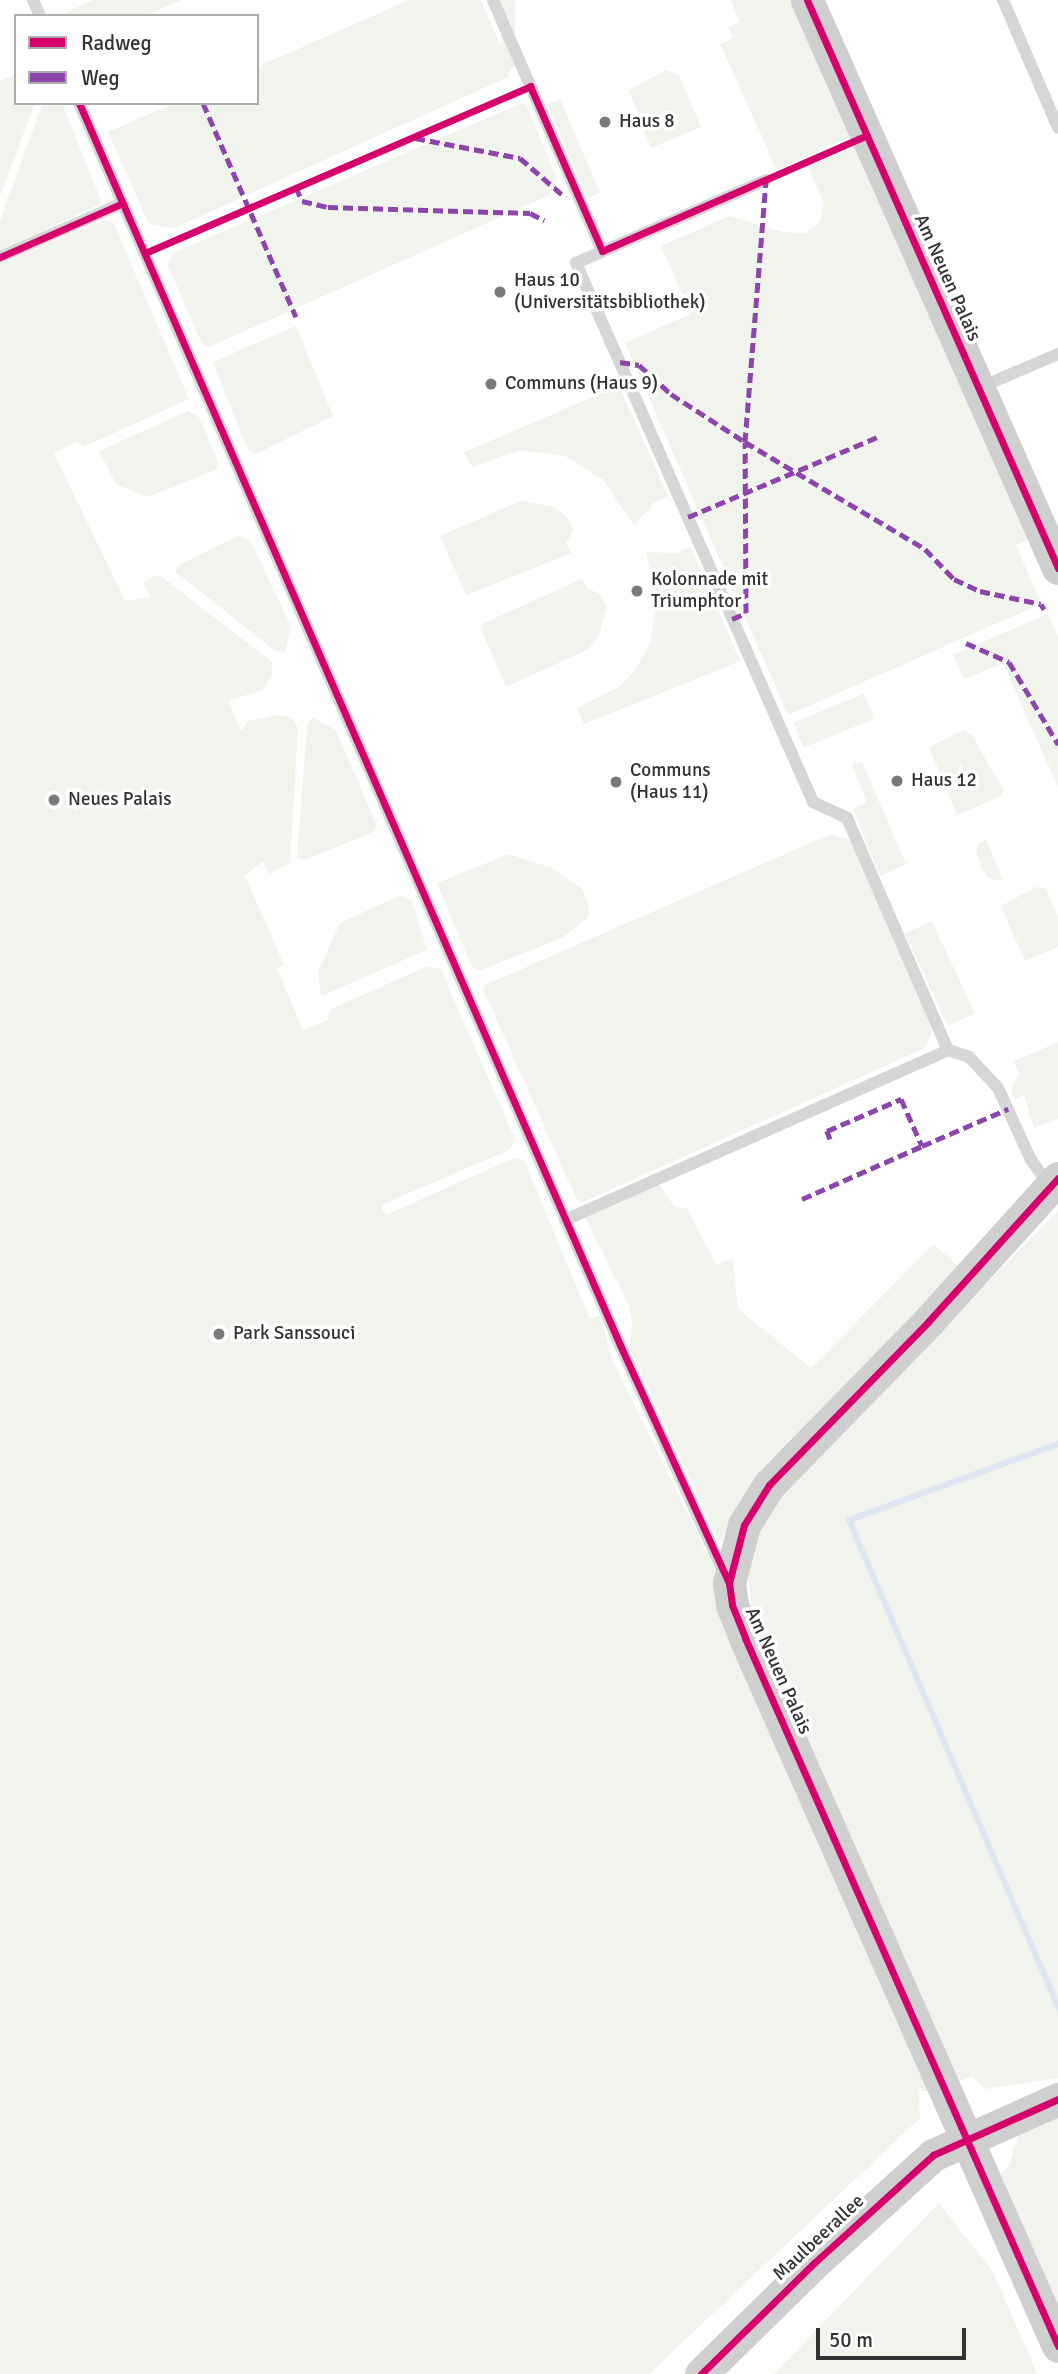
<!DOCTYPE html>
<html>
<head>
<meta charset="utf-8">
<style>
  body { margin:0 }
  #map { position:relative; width:1058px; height:2374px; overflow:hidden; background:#fff; font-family:Signika,sans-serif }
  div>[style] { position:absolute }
  .green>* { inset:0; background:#f0f4ed; transform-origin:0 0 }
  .stream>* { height:6px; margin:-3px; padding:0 3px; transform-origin:3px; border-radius:3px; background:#dde6f2 }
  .lane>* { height:12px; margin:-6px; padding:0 6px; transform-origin:6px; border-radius:6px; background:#d6d6d6 }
  .secondary>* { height:33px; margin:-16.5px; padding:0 16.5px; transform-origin:16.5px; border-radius:16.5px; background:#cfcfcf }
  .quiet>* { height:5px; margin-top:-2.5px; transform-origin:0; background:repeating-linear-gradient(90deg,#8e44ad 0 10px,transparent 0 15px) }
  .cycleway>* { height:7px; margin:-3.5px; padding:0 3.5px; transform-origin:3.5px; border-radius:3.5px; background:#d6006c }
  .dots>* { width:19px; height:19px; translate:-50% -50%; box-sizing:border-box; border:4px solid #fff; border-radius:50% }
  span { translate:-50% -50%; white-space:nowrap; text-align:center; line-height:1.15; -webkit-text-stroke:7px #fff; paint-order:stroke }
  .poi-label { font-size:19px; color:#323232 }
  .left { translate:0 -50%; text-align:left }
  .street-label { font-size:19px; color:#323232 }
  .legend { position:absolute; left:14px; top:14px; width:245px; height:91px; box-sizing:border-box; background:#fff; border:2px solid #adadad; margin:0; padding:9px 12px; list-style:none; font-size:21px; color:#323232 }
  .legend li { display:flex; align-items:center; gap:14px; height:35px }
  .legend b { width:35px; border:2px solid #adadad }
  .scale { position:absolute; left:816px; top:2328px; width:150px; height:32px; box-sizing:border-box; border:4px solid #323232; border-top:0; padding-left:9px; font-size:21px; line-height:24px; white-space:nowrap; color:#323232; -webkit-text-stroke:5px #fff; paint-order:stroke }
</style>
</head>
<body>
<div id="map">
  <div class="green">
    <div style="clip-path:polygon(94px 0,181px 0,145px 16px,57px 16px)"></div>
    <div style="clip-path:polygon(409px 0,481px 0,510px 68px,508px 77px,174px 228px,149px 224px,108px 132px,175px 103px,257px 103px,257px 67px)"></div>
    <div style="left:501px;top:0;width:14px;height:68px"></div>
    <div style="clip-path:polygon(731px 0,795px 0,854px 135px,777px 170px,720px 44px,733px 38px,728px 27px,739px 22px)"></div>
    <div style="clip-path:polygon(666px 70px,679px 75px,701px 127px,651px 148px,629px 90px)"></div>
    <div style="clip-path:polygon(16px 74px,16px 103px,35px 103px,0 196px,0 81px)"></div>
    <div style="left:560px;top:99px;width:102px;height:14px;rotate:67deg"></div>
    <div style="clip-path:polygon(43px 103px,62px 103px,102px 203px,0 251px,0 221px)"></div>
    <div style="clip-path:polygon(522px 103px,527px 106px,557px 179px,550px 195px,209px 347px,202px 344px,168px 266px,173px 253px)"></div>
    <div style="clip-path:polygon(856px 146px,1029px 539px,1016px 545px,1041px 604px,788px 715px,625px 343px,691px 314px,661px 246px,730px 216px,783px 232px,805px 233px,820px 222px,824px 203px,808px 166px)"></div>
    <div style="clip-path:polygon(103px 220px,113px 222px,189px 399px,83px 447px,77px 442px,54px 453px,125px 601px,151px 597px,143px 583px,155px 575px,162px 577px,272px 662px,272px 675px,262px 690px,228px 701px,241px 731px,248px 721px,277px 715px,291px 717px,298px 728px,290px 863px,269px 874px,263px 861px,245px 876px,284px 965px,277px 969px,303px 1030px,328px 1020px,331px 1009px,426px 967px,440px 968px,516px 1141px,509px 1150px,381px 1205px,383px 1211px,386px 1215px,514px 1158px,524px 1160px,590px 1319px,600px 1315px,612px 1359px,719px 1578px,928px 2091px,919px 2091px,920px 2118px,649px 2374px,0 2374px,0 264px)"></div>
    <div style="clip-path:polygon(296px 326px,333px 416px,254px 455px,248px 450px,213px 362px)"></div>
    <div style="clip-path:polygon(619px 386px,668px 496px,655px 502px,634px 525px,602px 479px,565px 456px,520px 450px,472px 467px,469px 462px,464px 452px)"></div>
    <div style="clip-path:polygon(188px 411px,199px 417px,218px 462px,216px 470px,147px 497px,116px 484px,99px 451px)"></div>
    <div style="clip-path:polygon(521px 501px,552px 506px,566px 516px,574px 531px,566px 542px,571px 553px,466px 595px,440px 536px)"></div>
    <div style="clip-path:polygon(238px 536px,250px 540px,291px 626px,285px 652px,275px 651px,176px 572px,177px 566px)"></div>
    <div style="clip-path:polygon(691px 547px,740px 661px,584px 724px,577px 708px,619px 687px,637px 668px,650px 643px,657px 602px,646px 552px,676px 553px)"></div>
    <div style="clip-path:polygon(582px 579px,587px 588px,600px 594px,607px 607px,599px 636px,587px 650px,506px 687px,481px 629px,484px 623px)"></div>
    <div style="clip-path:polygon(1048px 614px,1058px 636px,1058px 787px,1003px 663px,964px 679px,953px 655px)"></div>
    <div style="left:864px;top:694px;width:27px;height:76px;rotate:68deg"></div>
    <div style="clip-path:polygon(313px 717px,336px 730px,377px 826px,370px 834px,303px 860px,297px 857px,307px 726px)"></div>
    <div style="clip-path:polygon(964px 730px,972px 735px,1003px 790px,1001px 796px,957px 815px,929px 747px)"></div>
    <div style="clip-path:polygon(862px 762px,906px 864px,880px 876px,853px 809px,867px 803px,852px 764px)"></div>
    <div style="clip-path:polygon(831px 834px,850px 840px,933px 1029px,925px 1048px,581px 1203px,577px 1200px,483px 989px,485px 985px)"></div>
    <div style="clip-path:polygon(986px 840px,1003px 879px,996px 881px,986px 876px,976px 853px,979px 843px)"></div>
    <div style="clip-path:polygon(509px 854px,552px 868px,582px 889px,589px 905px,588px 917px,562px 938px,479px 971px,472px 967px,437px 883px)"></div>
    <div style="clip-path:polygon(1036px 887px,1045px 888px,1058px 917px,1058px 947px,1025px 961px,1001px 906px)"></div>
    <div style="clip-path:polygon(401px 895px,412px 901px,427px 950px,321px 996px,318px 972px,340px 923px)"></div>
    <div style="left:932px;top:921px;width:102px;height:30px;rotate:65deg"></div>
    <div style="clip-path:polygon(1058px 1042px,1058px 1119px,1034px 1128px,1024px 1095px,1014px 1099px,1011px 1091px,1019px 1074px,1014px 1061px)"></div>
    <div style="clip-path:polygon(658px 1183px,675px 1207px,687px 1208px,716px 1265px,733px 1258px,738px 1309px,811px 1368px,934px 1244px,964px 1272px,729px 1520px,720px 1545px,630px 1349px,632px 1322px,628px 1303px,584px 1215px)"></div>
    <div style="clip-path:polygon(1058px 1211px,1058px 2078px,985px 2089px,972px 2076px,958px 2082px,752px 1609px,747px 1564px,750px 1547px,779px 1493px)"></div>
    <div style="clip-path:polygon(1058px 2116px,1058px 2308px,1000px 2174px,1009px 2166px,1018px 2135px)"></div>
    <div style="clip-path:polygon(939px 2203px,993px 2272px,1037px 2374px,774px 2374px)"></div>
  </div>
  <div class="stream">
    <div style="left:1058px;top:1444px;width:222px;rotate:160deg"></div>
    <div style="left:849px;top:1520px;width:530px;rotate:66.77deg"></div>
  </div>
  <div class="lane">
    <div style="left:33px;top:0;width:17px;rotate:66deg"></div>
    <div style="left:493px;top:0;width:274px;rotate:66.5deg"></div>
    <div style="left:1003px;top:0;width:139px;rotate:66.7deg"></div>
    <div style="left:79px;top:103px;width:1355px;rotate:66.46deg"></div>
    <div style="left:620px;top:1345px;width:251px;rotate:65.5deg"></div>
    <div style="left:766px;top:180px;width:207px;rotate:156.4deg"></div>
    <div style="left:576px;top:263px;width:589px;rotate:66.26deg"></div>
    <div style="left:813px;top:802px;width:38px;rotate:25deg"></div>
    <div style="left:847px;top:818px;width:253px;rotate:66.5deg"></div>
    <div style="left:948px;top:1050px;width:22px;rotate:18deg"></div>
    <div style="left:969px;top:1057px;width:42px;rotate:46.9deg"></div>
    <div style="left:998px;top:1088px;width:79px;rotate:65.4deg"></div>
    <div style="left:1031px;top:1160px;width:32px;rotate:54deg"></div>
    <div style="left:0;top:257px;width:134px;rotate:-23.7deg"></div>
    <div style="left:981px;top:387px;width:84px;rotate:-23.2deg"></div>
    <div style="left:565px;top:1220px;width:419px;rotate:-23.9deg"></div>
  </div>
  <div class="secondary">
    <div style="left:807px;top:0;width:621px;rotate:66.16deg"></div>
    <div style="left:1058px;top:1178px;width:193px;rotate:132.1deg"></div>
    <div style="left:929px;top:1321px;width:229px;rotate:134.3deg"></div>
    <div style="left:769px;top:1485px;width:47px;rotate:122deg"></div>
    <div style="left:744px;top:1525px;width:60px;rotate:104.5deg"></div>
    <div style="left:729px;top:1583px;width:22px;rotate:82deg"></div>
    <div style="left:732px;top:1605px;width:35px;rotate:68deg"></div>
    <div style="left:745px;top:1638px;width:774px;rotate:66.15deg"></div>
    <div style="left:701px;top:2374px;width:158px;rotate:-44.5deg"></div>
    <div style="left:814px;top:2263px;width:161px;rotate:-42.2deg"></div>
    <div style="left:933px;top:2155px;width:137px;rotate:-24.1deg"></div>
  </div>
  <div class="quiet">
    <div style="left:203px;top:103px;width:233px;rotate:66.5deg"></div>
    <div style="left:415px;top:138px;width:107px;rotate:10.8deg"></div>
    <div style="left:520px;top:158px;width:60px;rotate:40.9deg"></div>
    <div style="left:296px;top:187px;width:15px;rotate:67deg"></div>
    <div style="left:302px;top:201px;width:27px;rotate:13deg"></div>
    <div style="left:328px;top:207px;width:202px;rotate:1.7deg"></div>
    <div style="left:530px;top:213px;width:16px;rotate:27deg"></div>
    <div style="left:620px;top:362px;width:19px;rotate:9deg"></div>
    <div style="left:639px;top:365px;width:43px;rotate:42.2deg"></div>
    <div style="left:671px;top:394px;width:88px;rotate:33deg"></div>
    <div style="left:745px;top:442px;width:209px;rotate:30.7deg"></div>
    <div style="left:925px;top:549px;width:42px;rotate:46deg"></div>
    <div style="left:954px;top:579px;width:29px;rotate:25deg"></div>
    <div style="left:980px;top:591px;width:62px;rotate:12deg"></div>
    <div style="left:1041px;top:604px;width:6px;rotate:59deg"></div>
    <div style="left:688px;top:517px;width:205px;rotate:-22.9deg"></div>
    <div style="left:732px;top:619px;width:15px;rotate:-23deg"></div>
    <div style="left:746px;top:613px;width:171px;rotate:-90.3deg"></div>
    <div style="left:745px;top:442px;width:263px;rotate:-85.4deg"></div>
    <div style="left:966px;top:643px;width:47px;rotate:23.8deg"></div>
    <div style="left:1009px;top:662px;width:96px;rotate:59.1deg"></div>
    <div style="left:830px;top:1139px;width:9px;rotate:-111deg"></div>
    <div style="left:827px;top:1131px;width:81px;rotate:-23.4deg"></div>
    <div style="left:901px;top:1099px;width:51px;rotate:65.9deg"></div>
    <div style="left:922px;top:1146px;width:94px;rotate:-23.3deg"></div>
    <div style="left:802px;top:1199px;width:131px;rotate:-23.8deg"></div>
  </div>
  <div class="cycleway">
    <div style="left:807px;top:0;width:621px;rotate:66.16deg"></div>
    <div style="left:79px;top:103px;width:1355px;rotate:66.46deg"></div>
    <div style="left:620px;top:1345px;width:262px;rotate:65.4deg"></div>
    <div style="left:145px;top:253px;width:420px;rotate:-23.4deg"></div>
    <div style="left:530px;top:86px;width:180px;rotate:66.4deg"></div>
    <div style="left:602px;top:251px;width:289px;rotate:-23.6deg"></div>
    <div style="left:0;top:257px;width:134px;rotate:-23.7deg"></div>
    <div style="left:1058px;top:1178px;width:193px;rotate:132.1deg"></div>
    <div style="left:929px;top:1321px;width:229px;rotate:134.3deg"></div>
    <div style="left:769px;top:1485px;width:47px;rotate:122deg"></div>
    <div style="left:744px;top:1525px;width:60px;rotate:104.5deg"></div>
    <div style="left:729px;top:1583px;width:22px;rotate:82deg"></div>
    <div style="left:732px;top:1605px;width:35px;rotate:68deg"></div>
    <div style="left:745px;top:1638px;width:774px;rotate:66.15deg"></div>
    <div style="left:701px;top:2374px;width:158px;rotate:-44.5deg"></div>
    <div style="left:814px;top:2263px;width:161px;rotate:-42.2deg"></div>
    <div style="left:933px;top:2155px;width:137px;rotate:-24.1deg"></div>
  </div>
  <div class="dots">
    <div style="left:605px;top:122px;background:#7a7a7a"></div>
    <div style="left:500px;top:292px;background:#7a7a7a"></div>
    <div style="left:491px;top:384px;background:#7a7a7a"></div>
    <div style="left:637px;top:591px;background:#7a7a7a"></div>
    <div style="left:897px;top:781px;background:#7a7a7a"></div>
    <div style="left:616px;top:782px;background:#7a7a7a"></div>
    <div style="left:54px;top:800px;background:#7a7a7a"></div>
    <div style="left:219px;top:1334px;background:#7a7a7a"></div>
  </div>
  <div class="poi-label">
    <span class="left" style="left:619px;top:122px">Haus 8</span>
    <span class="left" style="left:514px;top:292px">Haus 10<br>(Universitätsbibliothek)</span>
    <span class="left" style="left:505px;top:384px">Communs (Haus 9)</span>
    <span class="left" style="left:651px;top:591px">Kolonnade mit<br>Triumphtor</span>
    <span class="left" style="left:630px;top:782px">Communs<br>(Haus 11)</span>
    <span class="left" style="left:911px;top:781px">Haus 12</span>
    <span class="left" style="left:68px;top:800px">Neues Palais</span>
    <span class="left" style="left:233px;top:1334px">Park Sanssouci</span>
  </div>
  <div class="street-label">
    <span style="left:947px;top:278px;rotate:66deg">Am Neuen Palais</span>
    <span style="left:778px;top:1671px;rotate:66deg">Am Neuen Palais</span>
    <span style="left:819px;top:2238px;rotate:-43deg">Maulbeerallee</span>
  </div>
  <ul class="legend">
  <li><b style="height:9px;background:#d6006c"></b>Radweg</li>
  <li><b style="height:9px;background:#8e44ad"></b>Weg</li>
  </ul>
  <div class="scale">50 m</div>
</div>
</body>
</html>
